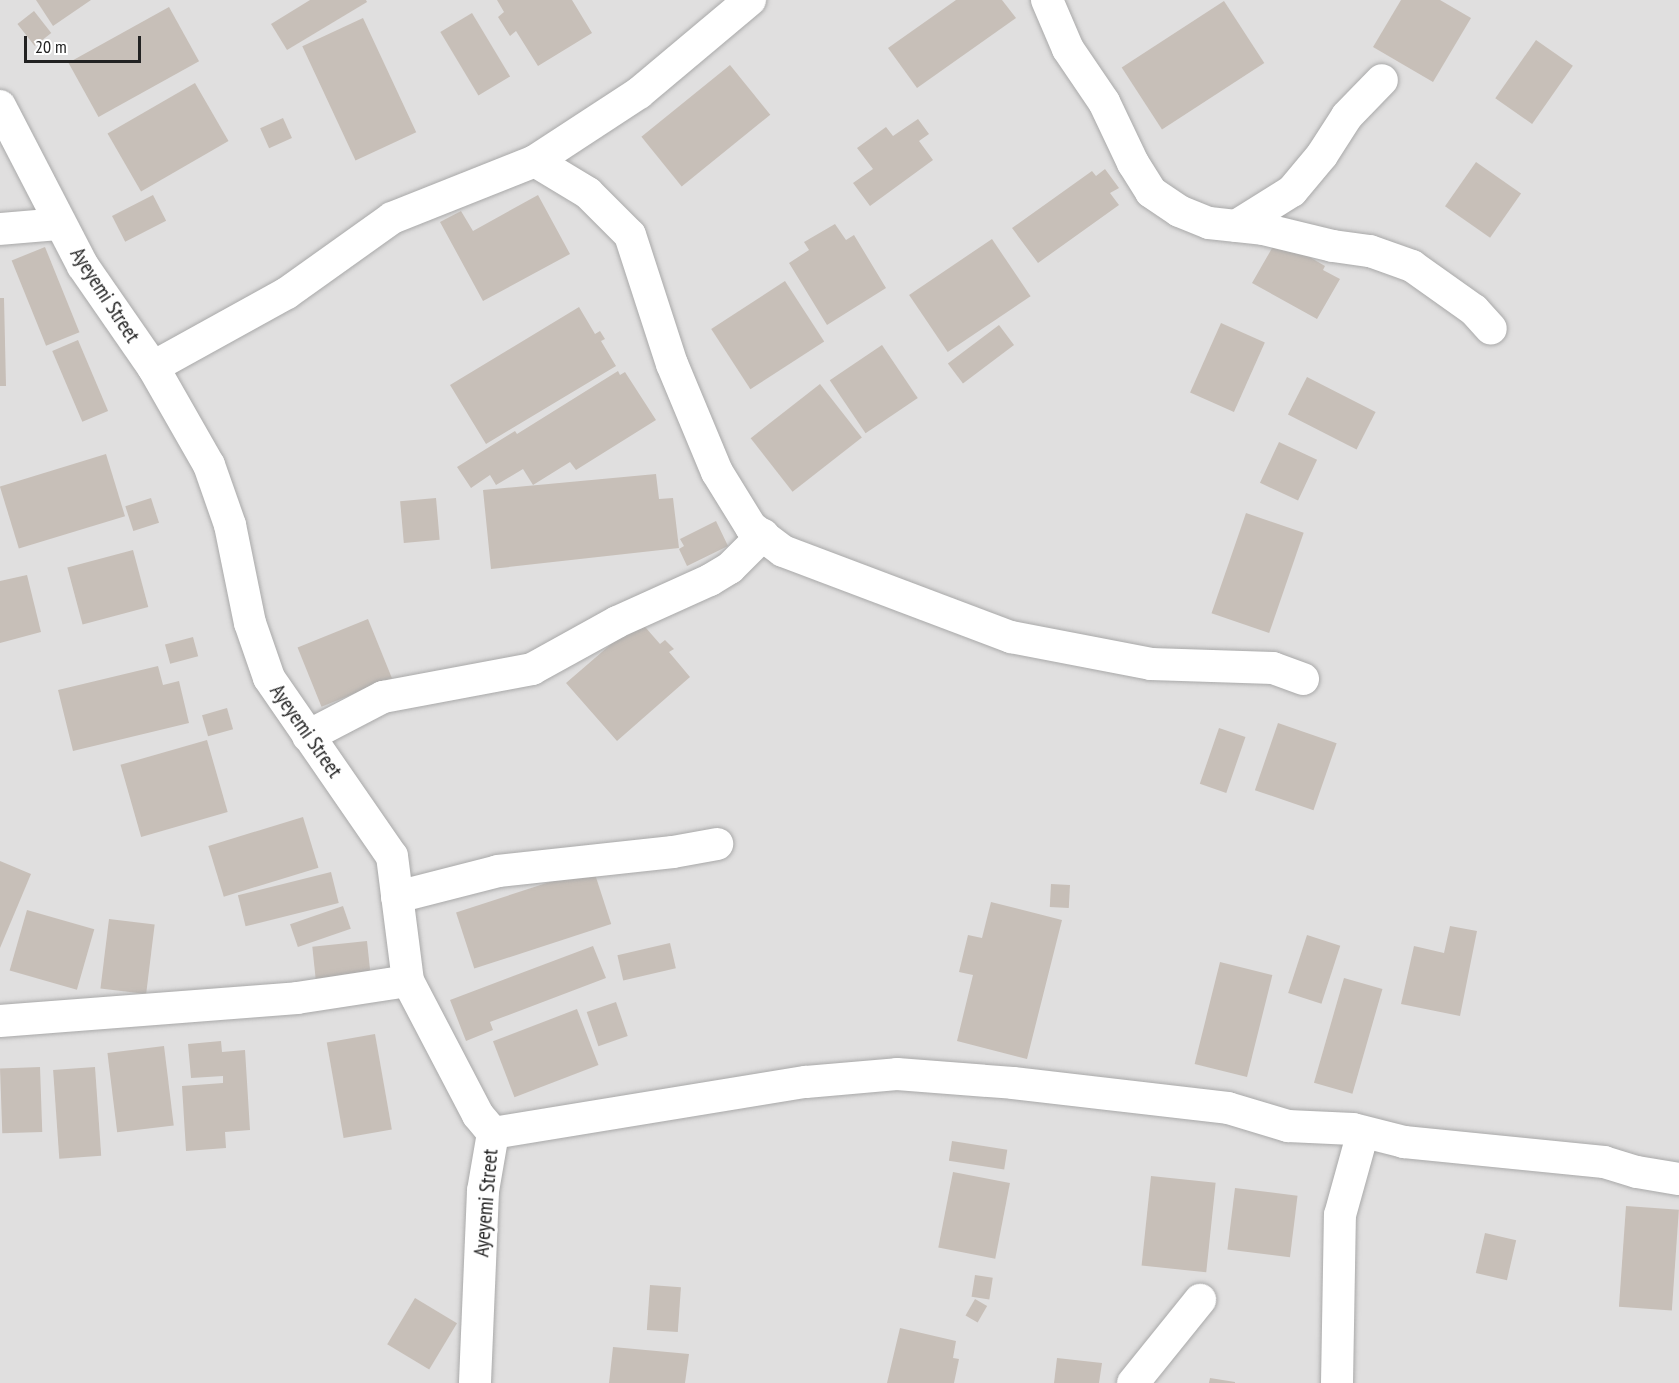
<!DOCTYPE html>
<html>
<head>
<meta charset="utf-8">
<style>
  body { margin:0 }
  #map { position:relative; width:1679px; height:1383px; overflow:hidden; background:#f2efe9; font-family:"PT Sans Narrow",sans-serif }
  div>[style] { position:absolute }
  .residential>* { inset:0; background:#e0dfdf; transform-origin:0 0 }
  .building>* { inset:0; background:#c7bfb8; transform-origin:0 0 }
  .roads { filter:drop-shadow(0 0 2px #a9a9a9) drop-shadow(0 0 2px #a9a9a9) }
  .minor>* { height:32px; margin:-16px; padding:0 16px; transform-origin:16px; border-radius:16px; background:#fff }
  span { translate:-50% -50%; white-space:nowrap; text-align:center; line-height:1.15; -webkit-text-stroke:6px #fff; paint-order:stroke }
  .street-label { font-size:21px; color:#222 }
  .scale { position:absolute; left:24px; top:36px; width:117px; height:27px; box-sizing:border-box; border:3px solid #222; border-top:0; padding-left:8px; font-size:18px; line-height:21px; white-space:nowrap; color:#222; -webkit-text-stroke:4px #fff; paint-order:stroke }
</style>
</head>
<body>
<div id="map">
  <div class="residential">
    <div style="left:0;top:0;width:1679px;height:1383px"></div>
  </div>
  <div class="building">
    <div style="clip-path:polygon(36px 0,91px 0,53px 26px)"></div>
    <div style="clip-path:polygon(310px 0,366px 0,367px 2px,287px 50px,271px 24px)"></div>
    <div style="clip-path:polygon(497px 0,572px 0,592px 33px,538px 66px,516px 31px,510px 36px,498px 17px,504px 12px)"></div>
    <div style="clip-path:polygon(956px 0,1002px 0,1016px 18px,917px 88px,888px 48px)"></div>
    <div style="clip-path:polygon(1401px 0,1440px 0,1471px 18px,1433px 82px,1373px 47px)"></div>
    <div style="left:1224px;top:1px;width:74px;height:122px;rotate:57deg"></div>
    <div style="left:169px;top:7px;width:62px;height:115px;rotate:61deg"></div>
    <div style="left:34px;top:11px;width:28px;height:21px;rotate:52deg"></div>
    <div style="left:472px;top:13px;width:74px;height:37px;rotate:59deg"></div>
    <div style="left:363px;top:18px;width:126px;height:67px;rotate:65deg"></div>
    <div style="left:1536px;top:40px;width:45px;height:71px;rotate:35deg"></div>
    <div style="left:730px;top:65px;width:64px;height:114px;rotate:51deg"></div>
    <div style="left:195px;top:83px;width:67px;height:101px;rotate:60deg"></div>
    <div style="left:283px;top:118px;width:22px;height:25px;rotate:66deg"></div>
    <div style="clip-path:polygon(918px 119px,929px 134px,919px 141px,933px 160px,870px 206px,853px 183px,873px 169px,857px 148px,886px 127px,893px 136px)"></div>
    <div style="left:1476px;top:162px;width:55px;height:54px;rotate:35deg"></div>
    <div style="clip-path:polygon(1105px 169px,1119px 188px,1110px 193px,1119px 205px,1038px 263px,1012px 228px,1092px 171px,1096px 176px)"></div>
    <div style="left:153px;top:195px;width:29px;height:46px;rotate:63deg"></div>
    <div style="clip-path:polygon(538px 195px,570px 254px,483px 301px,440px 222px,461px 211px,473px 231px)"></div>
    <div style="clip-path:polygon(835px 224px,846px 240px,854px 235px,886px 288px,827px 325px,789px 263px,809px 250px,804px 242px)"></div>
    <div style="left:992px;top:239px;width:69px;height:100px;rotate:56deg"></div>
    <div style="clip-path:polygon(1275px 243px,1291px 252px,1294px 248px,1325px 266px,1323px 270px,1340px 279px,1317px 319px,1252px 283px)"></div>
    <div style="left:45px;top:247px;width:92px;height:36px;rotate:68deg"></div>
    <div style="left:785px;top:281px;width:72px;height:88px;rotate:57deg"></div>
    <div style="clip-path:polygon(0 298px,4px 298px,6px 386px,0 386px)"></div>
    <div style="clip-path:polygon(579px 307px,595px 334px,600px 331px,605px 339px,601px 341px,616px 366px,486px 444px,450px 385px)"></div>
    <div style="left:1221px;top:323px;width:48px;height:76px;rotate:24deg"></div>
    <div style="left:999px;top:325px;width:25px;height:64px;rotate:53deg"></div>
    <div style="left:78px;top:340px;width:77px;height:28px;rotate:67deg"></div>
    <div style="left:882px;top:345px;width:64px;height:63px;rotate:56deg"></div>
    <div style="clip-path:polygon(618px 371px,620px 375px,625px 372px,656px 420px,576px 470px,570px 462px,533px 485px,523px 469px,496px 485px,490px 475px,471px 488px,457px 467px,515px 431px,517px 434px)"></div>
    <div style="left:1307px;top:377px;width:77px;height:42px;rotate:27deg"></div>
    <div style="left:820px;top:384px;width:68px;height:88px;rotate:52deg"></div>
    <div style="left:1279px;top:442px;width:42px;height:45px;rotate:25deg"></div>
    <div style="left:106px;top:454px;width:65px;height:111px;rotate:73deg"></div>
    <div style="clip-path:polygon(656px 474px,659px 499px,673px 498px,679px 548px,491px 569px,483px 490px)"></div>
    <div style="left:151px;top:498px;width:26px;height:27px;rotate:72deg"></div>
    <div style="left:436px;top:498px;width:42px;height:36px;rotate:85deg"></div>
    <div style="left:1246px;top:513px;width:61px;height:106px;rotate:19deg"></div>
    <div style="clip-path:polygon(716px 521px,728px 546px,687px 566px,679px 549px,684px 546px,680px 539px)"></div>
    <div style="left:133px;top:550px;width:59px;height:68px;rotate:75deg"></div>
    <div style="clip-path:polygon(27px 575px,41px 632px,0 643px,0 581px)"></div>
    <div style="left:368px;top:619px;width:64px;height:76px;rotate:68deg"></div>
    <div style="clip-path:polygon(639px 620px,660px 644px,665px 640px,674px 649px,669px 652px,690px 677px,617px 741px,566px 683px)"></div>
    <div style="left:193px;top:637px;width:20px;height:29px;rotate:75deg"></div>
    <div style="clip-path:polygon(158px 666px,163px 685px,179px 681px,189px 723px,73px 751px,58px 690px)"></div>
    <div style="left:227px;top:708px;width:22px;height:26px;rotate:74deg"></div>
    <div style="left:1278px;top:723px;width:62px;height:71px;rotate:19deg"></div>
    <div style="left:1219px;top:728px;width:28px;height:59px;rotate:19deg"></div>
    <div style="left:207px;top:740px;width:75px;height:90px;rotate:74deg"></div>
    <div style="left:303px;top:817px;width:53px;height:99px;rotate:73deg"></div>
    <div style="clip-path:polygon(0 861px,31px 874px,0 948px)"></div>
    <div style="left:593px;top:868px;width:59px;height:144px;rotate:72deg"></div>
    <div style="left:331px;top:872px;width:32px;height:96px;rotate:76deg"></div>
    <div style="left:1051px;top:884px;width:19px;height:23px;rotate:3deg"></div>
    <div style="clip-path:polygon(991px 902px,1062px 920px,1027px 1059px,957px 1041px,973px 975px,959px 972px,968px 935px,982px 938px)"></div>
    <div style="left:343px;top:906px;width:24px;height:56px;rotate:71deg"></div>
    <div style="left:27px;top:910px;width:70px;height:63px;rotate:16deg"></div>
    <div style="left:109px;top:919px;width:46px;height:70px;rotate:7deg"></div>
    <div style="clip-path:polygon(1450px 926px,1477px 931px,1460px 1016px,1401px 1004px,1414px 946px,1444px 953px)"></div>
    <div style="left:1307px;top:935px;width:35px;height:61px;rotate:18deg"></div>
    <div style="left:367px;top:941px;width:37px;height:55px;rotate:84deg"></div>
    <div style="left:670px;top:943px;width:26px;height:54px;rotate:77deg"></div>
    <div style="clip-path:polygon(593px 946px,606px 978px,490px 1022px,493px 1030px,466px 1041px,450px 1000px)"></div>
    <div style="left:1220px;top:962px;width:54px;height:105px;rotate:14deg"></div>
    <div style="left:1344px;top:978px;width:40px;height:109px;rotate:16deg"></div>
    <div style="left:616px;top:1002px;width:36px;height:31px;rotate:71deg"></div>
    <div style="left:577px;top:1009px;width:60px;height:90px;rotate:69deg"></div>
    <div style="left:375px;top:1034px;width:97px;height:49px;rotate:80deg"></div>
    <div style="clip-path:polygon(221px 1041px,222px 1052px,245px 1050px,250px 1130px,225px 1132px,226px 1148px,186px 1151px,182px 1086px,223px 1083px,223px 1076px,191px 1078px,188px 1044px)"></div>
    <div style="left:164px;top:1046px;width:80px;height:57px;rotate:83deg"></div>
    <div style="left:40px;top:1067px;width:65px;height:40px;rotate:88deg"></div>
    <div style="left:95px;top:1067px;width:89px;height:42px;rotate:86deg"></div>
    <div style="left:952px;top:1141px;width:56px;height:20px;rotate:9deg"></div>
    <div style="left:953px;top:1172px;width:58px;height:77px;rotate:11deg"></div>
    <div style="left:1151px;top:1176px;width:65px;height:90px;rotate:6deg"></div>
    <div style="left:1235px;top:1188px;width:63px;height:62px;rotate:7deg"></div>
    <div style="left:1626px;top:1206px;width:53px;height:101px;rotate:4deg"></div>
    <div style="left:1485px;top:1233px;width:32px;height:41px;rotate:13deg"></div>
    <div style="left:975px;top:1275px;width:18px;height:22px;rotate:9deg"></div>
    <div style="left:650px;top:1285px;width:31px;height:45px;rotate:4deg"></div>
    <div style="left:415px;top:1298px;width:49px;height:54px;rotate:31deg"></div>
    <div style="left:975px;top:1299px;width:14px;height:19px;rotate:30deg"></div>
    <div style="clip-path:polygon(900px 1328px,956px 1341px,953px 1358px,959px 1359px,954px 1383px,887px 1383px)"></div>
    <div style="clip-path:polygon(613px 1347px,689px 1354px,685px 1383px,609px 1383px)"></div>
    <div style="clip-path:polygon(1057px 1358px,1102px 1363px,1099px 1383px,1054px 1383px)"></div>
    <div style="clip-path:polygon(1210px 1378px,1235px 1382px,1235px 1383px,1209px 1383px)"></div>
  </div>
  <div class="roads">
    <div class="minor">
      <div style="left:1047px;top:0;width:53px;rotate:66.8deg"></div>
      <div style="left:1068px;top:49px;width:64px;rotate:55.8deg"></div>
      <div style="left:1104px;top:102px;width:68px;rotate:64.6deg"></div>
      <div style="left:1133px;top:163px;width:34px;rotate:58deg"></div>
      <div style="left:1151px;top:192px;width:34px;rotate:34deg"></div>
      <div style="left:1179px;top:211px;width:32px;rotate:22deg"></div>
      <div style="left:1209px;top:223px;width:54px;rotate:6.3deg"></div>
      <div style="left:1263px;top:229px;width:72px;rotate:13.7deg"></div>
      <div style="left:1333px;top:246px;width:37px;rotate:8deg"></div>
      <div style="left:1370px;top:251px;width:45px;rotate:19.7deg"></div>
      <div style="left:1412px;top:266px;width:76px;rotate:35.4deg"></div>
      <div style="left:1474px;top:310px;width:25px;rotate:48deg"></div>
      <div style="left:0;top:106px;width:180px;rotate:62.6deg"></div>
      <div style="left:83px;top:266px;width:123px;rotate:55.3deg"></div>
      <div style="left:153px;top:367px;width:113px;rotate:60.3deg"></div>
      <div style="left:209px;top:465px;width:64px;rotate:70.7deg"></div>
      <div style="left:230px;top:525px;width:100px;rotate:78.5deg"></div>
      <div style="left:250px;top:623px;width:58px;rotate:70.9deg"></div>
      <div style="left:269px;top:678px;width:216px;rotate:55.4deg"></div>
      <div style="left:392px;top:856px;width:126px;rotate:82.7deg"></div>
      <div style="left:408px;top:981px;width:151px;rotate:62.4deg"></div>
      <div style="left:478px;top:1115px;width:23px;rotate:50deg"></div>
      <div style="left:493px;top:1133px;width:59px;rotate:99.8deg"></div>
      <div style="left:483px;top:1191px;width:192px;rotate:92.4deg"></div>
      <div style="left:535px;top:161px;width:62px;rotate:31.1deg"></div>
      <div style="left:588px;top:193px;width:59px;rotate:45deg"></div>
      <div style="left:630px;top:235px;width:136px;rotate:72deg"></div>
      <div style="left:672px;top:364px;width:117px;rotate:67.4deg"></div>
      <div style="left:717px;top:472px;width:65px;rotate:58.3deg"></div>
      <div style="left:751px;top:527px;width:40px;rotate:37deg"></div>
      <div style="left:783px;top:551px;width:244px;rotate:20.7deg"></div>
      <div style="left:1011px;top:637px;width:143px;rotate:10.9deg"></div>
      <div style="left:1151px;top:664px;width:122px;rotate:1.9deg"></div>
      <div style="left:1273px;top:668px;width:32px;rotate:20deg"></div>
      <div style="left:1236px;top:226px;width:66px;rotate:-32deg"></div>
      <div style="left:1292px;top:191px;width:47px;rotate:-50.2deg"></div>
      <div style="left:1322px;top:155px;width:46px;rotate:-57.3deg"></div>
      <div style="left:1347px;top:116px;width:50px;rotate:-45.8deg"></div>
      <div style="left:0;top:229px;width:60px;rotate:-4.8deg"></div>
      <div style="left:153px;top:367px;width:153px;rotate:-28.9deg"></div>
      <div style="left:287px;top:293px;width:129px;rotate:-35.5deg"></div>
      <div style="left:392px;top:218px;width:154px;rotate:-21.7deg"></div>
      <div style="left:535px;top:161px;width:124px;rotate:-33.2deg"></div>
      <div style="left:639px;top:93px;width:145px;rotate:-40deg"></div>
      <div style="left:308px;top:736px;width:85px;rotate:-27.5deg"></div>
      <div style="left:383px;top:697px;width:152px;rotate:-10.6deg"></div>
      <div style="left:532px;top:669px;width:97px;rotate:-28.9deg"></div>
      <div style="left:617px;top:622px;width:102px;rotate:-24.3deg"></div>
      <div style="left:710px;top:580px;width:23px;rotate:-31deg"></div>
      <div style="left:730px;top:568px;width:47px;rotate:-45deg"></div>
      <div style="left:397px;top:897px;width:104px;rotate:-14.4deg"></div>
      <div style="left:498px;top:871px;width:176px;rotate:-6.2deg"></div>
      <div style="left:673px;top:852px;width:45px;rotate:-10.3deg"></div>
      <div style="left:0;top:1021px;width:298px;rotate:-4.4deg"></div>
      <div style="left:297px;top:998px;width:112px;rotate:-8.7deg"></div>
      <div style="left:493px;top:1133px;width:317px;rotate:-9.3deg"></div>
      <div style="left:806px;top:1082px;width:91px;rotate:-5deg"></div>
      <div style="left:897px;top:1074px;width:116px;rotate:4.4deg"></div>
      <div style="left:1013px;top:1083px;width:216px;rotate:6.6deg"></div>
      <div style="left:1228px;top:1108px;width:63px;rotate:16.7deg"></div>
      <div style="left:1288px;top:1126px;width:65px;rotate:2.6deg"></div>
      <div style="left:1353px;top:1129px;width:53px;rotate:14.3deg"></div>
      <div style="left:1404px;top:1142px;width:201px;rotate:5.7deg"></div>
      <div style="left:1604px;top:1162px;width:34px;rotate:17deg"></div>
      <div style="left:1637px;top:1172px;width:43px;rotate:9.5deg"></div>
      <div style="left:1133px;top:1383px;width:107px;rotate:-51.1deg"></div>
      <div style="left:1337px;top:1383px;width:168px;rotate:-89deg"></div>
      <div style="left:1340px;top:1215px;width:86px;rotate:-74.5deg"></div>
    </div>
  </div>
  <div class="street-label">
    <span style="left:105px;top:295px;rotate:57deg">Ayeyemi Street</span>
    <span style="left:306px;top:731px;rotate:55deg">Ayeyemi Street</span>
    <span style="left:486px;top:1203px;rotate:-85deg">Ayeyemi Street</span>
  </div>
  <div class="scale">20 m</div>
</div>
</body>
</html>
